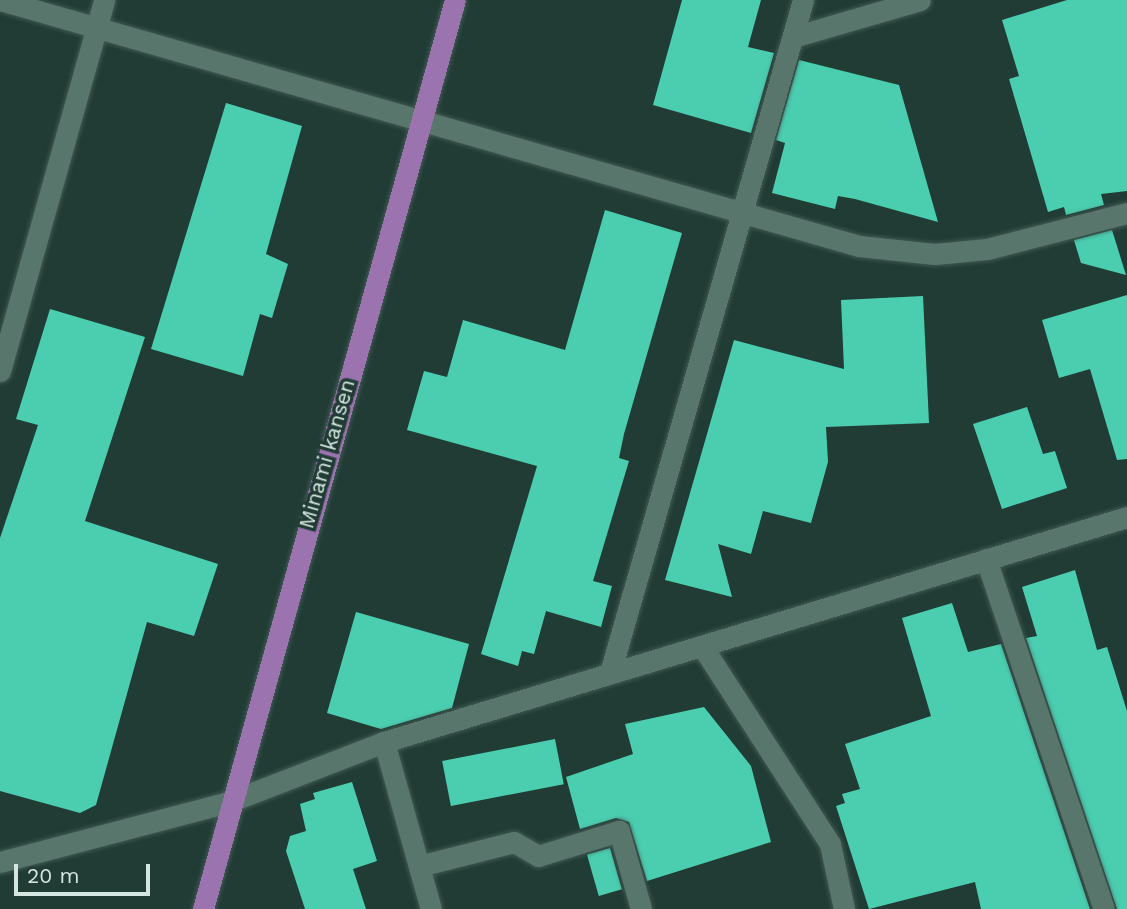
<!DOCTYPE html>
<html>
<head>
<meta charset="utf-8">
<style>
  body { margin:0 }
  #map { position:relative; width:1127px; height:909px; overflow:hidden; background:#213c35; font-family:"Work Sans",sans-serif }
  div>[style] { position:absolute }
  .building>* { inset:0; background:#4bceaf; transform-origin:0 0 }
  .roads { filter:drop-shadow(0 0 2px #415953) drop-shadow(0 0 2px #415953) }
  .minor>* { height:21px; margin:-10.5px; padding:0 10.5px; transform-origin:10.5px; border-radius:10.5px; background:#59766d }
  .major>* { height:21px; margin:-10.5px; padding:0 10.5px; transform-origin:10.5px; border-radius:10.5px; background:#9a73af }
  span { translate:-50% -50%; white-space:nowrap; text-align:center; line-height:1.15; -webkit-text-stroke:7px #213c35; paint-order:stroke }
  .street-label { font-size:21px; color:#d5e5df }
  .scale { position:absolute; left:14px; top:864px; width:136px; height:32px; box-sizing:border-box; border:4px solid #d5e5df; border-top:0; padding-left:9px; font-size:21px; line-height:24px; white-space:nowrap; color:#d5e5df; -webkit-text-stroke:5px #213c35; paint-order:stroke }
</style>
</head>
<body>
<div id="map">
  <div class="building">
    <div style="clip-path:polygon(682px 0,761px 0,748px 47px,774px 53px,751px 133px,653px 105px)"></div>
    <div style="clip-path:polygon(1067px 0,1127px 0,1127px 191px,1101px 194px,1104px 205px,1066px 215px,1064px 207px,1048px 212px,1009px 79px,1019px 76px,1002px 20px)"></div>
    <div style="clip-path:polygon(799px 60px,899px 85px,938px 222px,855px 199px,838px 196px,835px 209px,772px 193px,785px 143px,776px 140px)"></div>
    <div style="clip-path:polygon(226px 103px,302px 126px,266px 254px,288px 264px,272px 318px,260px 314px,243px 376px,151px 349px)"></div>
    <div style="clip-path:polygon(605px 210px,682px 233px,624px 434px,619px 458px,629px 461px,593px 581px,612px 586px,601px 627px,546px 611px,534px 654px,522px 651px,518px 666px,481px 654px,537px 466px,407px 430px,424px 371px,447px 377px,463px 320px,565px 350px)"></div>
    <div style="clip-path:polygon(1112px 230px,1126px 275px,1081px 263px,1074px 240px)"></div>
    <div style="clip-path:polygon(1127px 295px,1127px 459px,1117px 460px,1090px 369px,1059px 378px,1042px 320px)"></div>
    <div style="clip-path:polygon(923px 296px,929px 423px,826px 427px,828px 462px,811px 523px,763px 511px,751px 554px,718px 544px,732px 597px,665px 580px,734px 340px,844px 369px,841px 300px)"></div>
    <div style="clip-path:polygon(50px 309px,145px 337px,85px 521px,218px 564px,194px 636px,147px 622px,96px 805px,80px 813px,0 791px,0 538px,38px 425px,16px 419px)"></div>
    <div style="clip-path:polygon(1027px 407px,1043px 454px,1055px 451px,1067px 488px,1002px 509px,973px 424px)"></div>
    <div style="clip-path:polygon(1075px 570px,1097px 650px,1107px 647px,1127px 711px,1127px 909px,1117px 909px,1026px 638px,1037px 636px,1022px 587px)"></div>
    <div style="clip-path:polygon(952px 603px,968px 652px,1001px 644px,1090px 909px,981px 909px,975px 882px,869px 909px,836px 806px,845px 803px,842px 794px,860px 789px,845px 744px,931px 716px,902px 618px)"></div>
    <div style="clip-path:polygon(356px 612px,469px 644px,452px 708px,381px 729px,327px 713px)"></div>
    <div style="clip-path:polygon(704px 707px,751px 766px,771px 842px,647px 881px,629px 822px,616px 818px,580px 829px,566px 777px,633px 754px,625px 724px)"></div>
    <div style="left:555px;top:739px;width:46px;height:115px;rotate:79deg"></div>
    <div style="clip-path:polygon(352px 782px,377px 861px,353px 869px,366px 909px,305px 909px,286px 851px,290px 836px,306px 831px,300px 804px,315px 799px,313px 793px)"></div>
    <div style="left:610px;top:848px;width:43px;height:24px;rotate:74deg"></div>
  </div>
  <div class="roads">
    <div class="minor">
      <div style="left:0;top:0;width:894px;rotate:15.98deg"></div>
      <div style="left:859px;top:246px;width:76px;rotate:6deg"></div>
      <div style="left:935px;top:254px;width:52px;rotate:-5.5deg"></div>
      <div style="left:987px;top:249px;width:145px;rotate:-14.4deg"></div>
      <div style="left:793px;top:37px;width:132px;rotate:-16.2deg"></div>
      <div style="left:0;top:371px;width:385px;rotate:-74.3deg"></div>
      <div style="left:986px;top:559px;width:369px;rotate:71.4deg"></div>
      <div style="left:702px;top:646px;width:236px;rotate:57.1deg"></div>
      <div style="left:830px;top:844px;width:66px;rotate:77.8deg"></div>
      <div style="left:610px;top:673px;width:700px;rotate:-74deg"></div>
      <div style="left:384px;top:742px;width:776px;rotate:-16.85deg"></div>
      <div style="left:0;top:862px;width:237px;rotate:-14.7deg"></div>
      <div style="left:229px;top:802px;width:166px;rotate:-21.2deg"></div>
      <div style="left:384px;top:742px;width:173px;rotate:74.3deg"></div>
      <div style="left:419px;top:866px;width:98px;rotate:-14.2deg"></div>
      <div style="left:514px;top:842px;width:28px;rotate:30deg"></div>
      <div style="left:538px;top:856px;width:85px;rotate:-17.2deg"></div>
      <div style="left:619px;top:831px;width:81px;rotate:74.2deg"></div>
    </div>
    <div class="major">
      <div style="left:203px;top:909px;width:943px;rotate:-74.51deg"></div>
    </div>
  </div>
  <div class="street-label">
    <span style="left:327px;top:454px;rotate:-74deg">Minami kansen</span>
  </div>
  <div class="scale">20 m</div>
</div>
</body>
</html>
